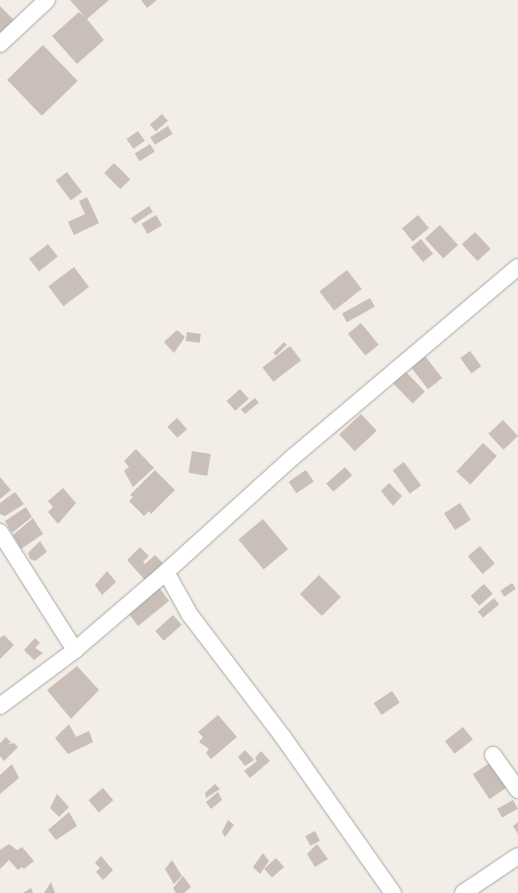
<!DOCTYPE html>
<html>
<head>
<meta charset="utf-8">
<style>
  body { margin:0 }
  #map { position:relative; width:518px; height:893px; overflow:hidden; background:#f2ede6; font-family:Overpass,sans-serif }
  div>[style] { position:absolute }
  .building>* { inset:0; background:#cabfb8; transform-origin:0 0 }
  .roads { filter:drop-shadow(0 0 1px #a7a7a7) drop-shadow(0 0 1px #a7a7a7) }
  .minor>* { height:16px; margin:-8px; padding:0 8px; transform-origin:8px; border-radius:8px; background:#fff }
  span { translate:-50% -50%; white-space:nowrap; text-align:center; line-height:1.15; -webkit-text-stroke:3.5px #fff; paint-order:stroke }
</style>
</head>
<body>
<div id="map">
  <div class="building">
    <div style="clip-path:polygon(70px 0,109px 0,87px 19px,104px 40px,77px 64px,52px 36px,79px 12px,85px 17px)"></div>
    <div style="clip-path:polygon(141px 0,157px 0,147px 8px)"></div>
    <div style="clip-path:polygon(0 6px,14px 20px,0 34px)"></div>
    <div style="left:43px;top:45px;width:50px;height:50px;rotate:46deg"></div>
    <div style="left:162px;top:114px;width:9px;height:16px;rotate:49deg"></div>
    <div style="left:168px;top:126px;width:9px;height:21px;rotate:58deg"></div>
    <div style="left:138px;top:131px;width:12px;height:14px;rotate:55deg"></div>
    <div style="left:150px;top:144px;width:9px;height:18px;rotate:58deg"></div>
    <div style="left:114px;top:163px;width:23px;height:14px;rotate:45deg"></div>
    <div style="left:67px;top:172px;width:25px;height:14px;rotate:53deg"></div>
    <div style="clip-path:polygon(87px 197px,99px 223px,74px 235px,68px 222px,85px 214px,79px 201px)"></div>
    <div style="left:149px;top:206px;width:7px;height:22px;rotate:56deg"></div>
    <div style="left:156px;top:215px;width:12px;height:17px;rotate:59deg"></div>
    <div style="left:418px;top:215px;width:17px;height:21px;rotate:50deg"></div>
    <div style="left:440px;top:225px;width:27px;height:20px;rotate:48deg"></div>
    <div style="left:475px;top:232px;width:23px;height:18px;rotate:47deg"></div>
    <div style="left:421px;top:239px;width:19px;height:13px;rotate:51deg"></div>
    <div style="left:48px;top:244px;width:16px;height:24px;rotate:52deg"></div>
    <div style="left:74px;top:267px;width:25px;height:32px;rotate:53deg"></div>
    <div style="left:347px;top:270px;width:24px;height:35px;rotate:52deg"></div>
    <div style="left:370px;top:298px;width:10px;height:32px;rotate:61deg"></div>
    <div style="left:361px;top:323px;width:28px;height:17px;rotate:51deg"></div>
    <div style="clip-path:polygon(177px 330px,185px 337px,174px 353px,164px 342px)"></div>
    <div style="left:187px;top:332px;width:14px;height:9px;rotate:8deg"></div>
    <div style="left:284px;top:342px;width:4px;height:15px;rotate:45deg"></div>
    <div style="left:290px;top:346px;width:18px;height:35px;rotate:52deg"></div>
    <div style="left:470px;top:351px;width:19px;height:12px;rotate:54deg"></div>
    <div style="left:425px;top:356px;width:28px;height:18px;rotate:52deg"></div>
    <div style="left:404px;top:370px;width:30px;height:17px;rotate:46deg"></div>
    <div style="left:240px;top:389px;width:13px;height:18px;rotate:48deg"></div>
    <div style="left:255px;top:398px;width:6px;height:18px;rotate:51deg"></div>
    <div style="left:361px;top:414px;width:23px;height:30px;rotate:47deg"></div>
    <div style="left:177px;top:418px;width:15px;height:13px;rotate:48deg"></div>
    <div style="left:503px;top:420px;width:22px;height:20px;rotate:47deg"></div>
    <div style="left:483px;top:443px;width:19px;height:39px;rotate:43deg"></div>
    <div style="clip-path:polygon(136px 449px,154px 468px,133px 487px,124px 471px,129px 467px,124px 461px)"></div>
    <div style="left:192px;top:451px;width:19px;height:22px;rotate:9deg"></div>
    <div style="left:404px;top:462px;width:29px;height:14px;rotate:54deg"></div>
    <div style="left:345px;top:467px;width:11px;height:25px;rotate:49deg"></div>
    <div style="clip-path:polygon(155px 470px,175px 490px,151px 514px,149px 511px,144px 516px,129px 501px,133px 497px,130px 495px)"></div>
    <div style="left:306px;top:470px;width:14px;height:21px;rotate:56deg"></div>
    <div style="clip-path:polygon(0 477px,11px 490px,0 499px)"></div>
    <div style="clip-path:polygon(389px 483px,402px 496px,393px 506px,381px 491px)"></div>
    <div style="clip-path:polygon(63px 488px,76px 503px,58px 524px,48px 512px,53px 507px,48px 501px)"></div>
    <div style="clip-path:polygon(15px 492px,24px 504px,5px 516px,0 514px,0 503px)"></div>
    <div style="left:460px;top:503px;width:20px;height:19px;rotate:57deg"></div>
    <div style="clip-path:polygon(26px 507px,32px 517px,12px 533px,5px 521px)"></div>
    <div style="clip-path:polygon(33px 518px,43px 534px,21px 549px,13px 535px)"></div>
    <div style="left:263px;top:519px;width:39px;height:32px;rotate:50deg"></div>
    <div style="clip-path:polygon(40px 541px,47px 552px,35px 561px,30px 559px,28px 553px)"></div>
    <div style="left:480px;top:546px;width:23px;height:16px;rotate:50deg"></div>
    <div style="clip-path:polygon(140px 547px,149px 556px,143px 562px,145px 564px,155px 555px,163px 563px,145px 580px,127px 560px)"></div>
    <div style="clip-path:polygon(107px 571px,116px 582px,102px 595px,95px 585px)"></div>
    <div style="left:319px;top:575px;width:31px;height:27px;rotate:45deg"></div>
    <div style="clip-path:polygon(156px 583px,169px 601px,138px 626px,126px 610px)"></div>
    <div style="left:512px;top:583px;width:7px;height:14px;rotate:56deg"></div>
    <div style="left:484px;top:584px;width:13px;height:18px;rotate:48deg"></div>
    <div style="left:494px;top:598px;width:8px;height:21px;rotate:50deg"></div>
    <div style="left:173px;top:615px;width:13px;height:24px;rotate:48deg"></div>
    <div style="clip-path:polygon(4px 635px,14px 645px,0 659px,0 638px)"></div>
    <div style="clip-path:polygon(35px 638px,40px 643px,35px 648px,43px 653px,34px 660px,24px 650px)"></div>
    <div style="clip-path:polygon(77px 666px,99px 690px,71px 719px,47px 690px)"></div>
    <div style="left:392px;top:691px;width:14px;height:22px;rotate:56deg"></div>
    <div style="clip-path:polygon(218px 715px,237px 737px,211px 759px,206px 753px,209px 749px,199px 742px,203px 737px,198px 732px)"></div>
    <div style="clip-path:polygon(69px 724px,76px 737px,89px 731px,93px 742px,68px 754px,55px 738px)"></div>
    <div style="left:463px;top:727px;width:16px;height:23px;rotate:52deg"></div>
    <div style="clip-path:polygon(6px 737px,11px 742px,8px 744px,14px 743px,18px 747px,4px 761px,0 756px,0 743px)"></div>
    <div style="clip-path:polygon(245px 750px,254px 760px,245px 766px,238px 757px)"></div>
    <div style="clip-path:polygon(261px 751px,270px 761px,250px 778px,244px 771px,257px 761px,255px 758px)"></div>
    <div style="left:491px;top:762px;width:30px;height:22px;rotate:56deg"></div>
    <div style="clip-path:polygon(12px 764px,19px 778px,0 794px,0 775px)"></div>
    <div style="clip-path:polygon(215px 784px,220px 789px,206px 798px,205px 793px)"></div>
    <div style="left:103px;top:788px;width:16px;height:19px;rotate:50deg"></div>
    <div style="clip-path:polygon(218px 792px,222px 800px,211px 809px,206px 802px)"></div>
    <div style="clip-path:polygon(57px 794px,69px 807px,59px 817px,50px 808px)"></div>
    <div style="left:513px;top:800px;width:10px;height:18px;rotate:61deg"></div>
    <div style="clip-path:polygon(69px 812px,77px 826px,56px 840px,48px 830px)"></div>
    <div style="clip-path:polygon(228px 820px,234px 825px,225px 837px,222px 832px)"></div>
    <div style="clip-path:polygon(518px 822px,518px 834px,513px 826px)"></div>
    <div style="left:315px;top:831px;width:11px;height:11px;rotate:63deg"></div>
    <div style="clip-path:polygon(9px 844px,17px 850px,22px 847px,34px 861px,24px 869px,22px 867px,18px 870px,9px 860px,0 869px,0 850px)"></div>
    <div style="clip-path:polygon(317px 844px,328px 859px,315px 867px,307px 854px)"></div>
    <div style="clip-path:polygon(263px 853px,269px 861px,260px 874px,253px 867px)"></div>
    <div style="clip-path:polygon(101px 856px,113px 870px,103px 880px,96px 872px,100px 868px,95px 863px)"></div>
    <div style="left:276px;top:858px;width:12px;height:16px;rotate:48deg"></div>
    <div style="clip-path:polygon(172px 860px,182px 876px,174px 884px,165px 869px)"></div>
    <div style="clip-path:polygon(183px 876px,191px 887px,184px 893px,176px 893px,173px 888px)"></div>
    <div style="clip-path:polygon(51px 882px,55px 893px,44px 893px)"></div>
    <div style="clip-path:polygon(31px 888px,33px 893px,23px 893px)"></div>
  </div>
  <div class="roads">
    <div class="minor">
      <div style="left:0;top:44px;width:64px;rotate:-43.1deg"></div>
      <div style="left:0;top:532px;width:140px;rotate:57.6deg"></div>
      <div style="left:0;top:706px;width:94px;rotate:-36.7deg"></div>
      <div style="left:75px;top:650px;width:120px;rotate:-40.6deg"></div>
      <div style="left:493px;top:755px;width:43px;rotate:54.5deg"></div>
      <div style="left:393px;top:893px;width:191px;rotate:-125.2deg"></div>
      <div style="left:283px;top:737px;width:153px;rotate:-127.3deg"></div>
      <div style="left:190px;top:615px;width:49px;rotate:-119.2deg"></div>
      <div style="left:166px;top:572px;width:171px;rotate:-42.2deg"></div>
      <div style="left:293px;top:457px;width:294px;rotate:-40.2deg"></div>
      <div style="left:463px;top:893px;width:66px;rotate:-33.9deg"></div>
    </div>
  </div>
</div>
</body>
</html>
